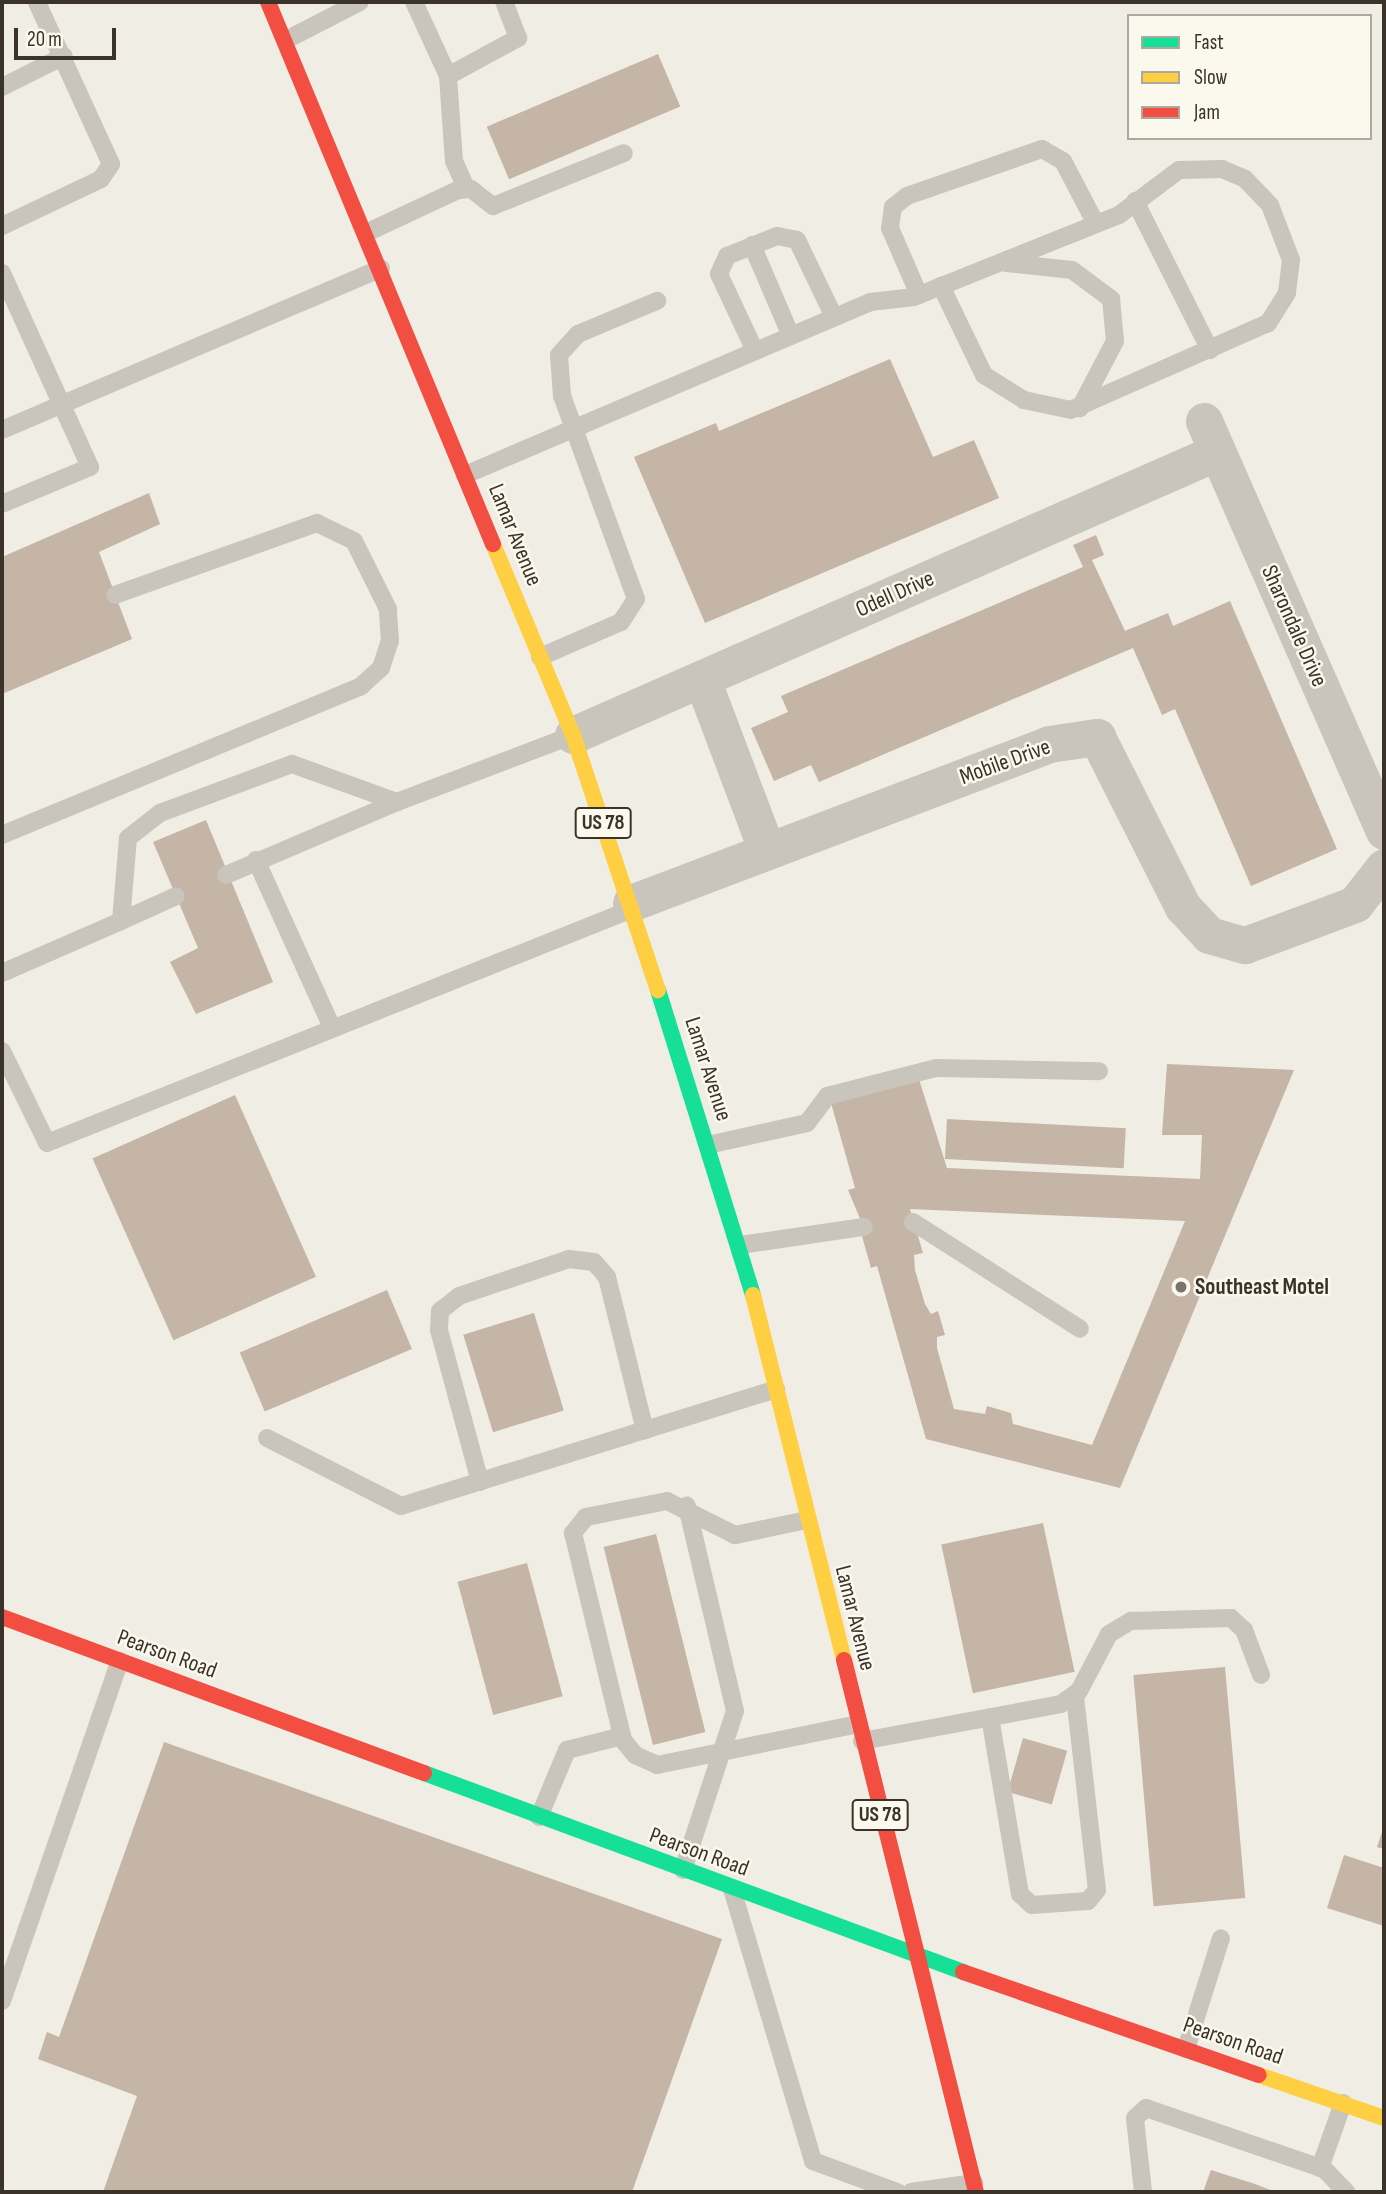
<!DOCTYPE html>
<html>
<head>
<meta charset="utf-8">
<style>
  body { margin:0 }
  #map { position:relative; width:1386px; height:2194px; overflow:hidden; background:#f0ede5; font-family:"Sofia Sans Condensed",sans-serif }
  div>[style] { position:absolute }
  .building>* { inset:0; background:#c5b5a6; transform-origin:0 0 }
  .lane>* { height:18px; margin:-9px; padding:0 9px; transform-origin:9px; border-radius:9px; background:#c9c5bd }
  .street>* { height:37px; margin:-18.5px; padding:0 18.5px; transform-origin:18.5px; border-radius:18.5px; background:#c9c5bd }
  .fast>* { height:16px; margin:-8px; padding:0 8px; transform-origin:8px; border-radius:8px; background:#16e098 }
  .slow>* { height:16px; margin:-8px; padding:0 8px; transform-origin:8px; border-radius:8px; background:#ffcf43 }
  .jam>* { height:16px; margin:-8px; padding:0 8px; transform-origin:8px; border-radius:8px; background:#f24e42 }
  .dots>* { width:19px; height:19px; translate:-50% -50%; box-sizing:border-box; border:4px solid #fbf8ed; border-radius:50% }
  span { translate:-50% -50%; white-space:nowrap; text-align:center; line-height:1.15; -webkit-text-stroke:5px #fbf8ed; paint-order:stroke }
  .shield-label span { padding:2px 5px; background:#fbf8ed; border:2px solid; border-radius:5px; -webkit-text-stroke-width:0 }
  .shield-label { font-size:21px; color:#3b332a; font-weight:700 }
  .street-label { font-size:23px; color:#3b332a }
  .poi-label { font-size:23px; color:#3b332a; font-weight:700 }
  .left { translate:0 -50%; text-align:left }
  .frame { position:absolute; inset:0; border:4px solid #3b332a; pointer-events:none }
  .legend { position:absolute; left:1127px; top:14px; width:245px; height:126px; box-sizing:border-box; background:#fbf8ed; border:2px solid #aea99f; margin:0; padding:9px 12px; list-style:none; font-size:21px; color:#3b332a }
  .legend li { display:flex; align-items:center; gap:14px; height:35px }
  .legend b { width:35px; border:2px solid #aea99f }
  .scale { position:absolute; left:14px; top:28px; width:102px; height:32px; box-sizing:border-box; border:4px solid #3b332a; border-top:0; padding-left:9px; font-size:21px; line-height:24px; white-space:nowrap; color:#3b332a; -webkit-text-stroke:5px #fbf8ed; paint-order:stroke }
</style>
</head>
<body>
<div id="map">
  <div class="building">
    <div style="left:658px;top:54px;width:57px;height:186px;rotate:67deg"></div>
    <div style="clip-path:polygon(890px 359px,933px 457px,974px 440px,999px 498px,705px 623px,634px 457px,716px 423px,719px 431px)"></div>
    <div style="clip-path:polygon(149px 493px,160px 524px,99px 552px,132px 639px,2px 694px,2px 557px)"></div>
    <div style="clip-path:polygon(1096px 535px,1104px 555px,1092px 560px,1125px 631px,1168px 613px,1173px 626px,1230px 601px,1337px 849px,1251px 886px,1175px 709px,1162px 715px,1133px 648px,819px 782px,811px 765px,774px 781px,751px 728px,788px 712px,781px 696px,1083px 567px,1073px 545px)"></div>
    <div style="clip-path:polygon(206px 820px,273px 982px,196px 1014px,170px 962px,198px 948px,153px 842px)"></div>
    <div style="clip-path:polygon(evenodd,1167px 1064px,1294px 1070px,1120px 1488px,926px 1439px,877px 1266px,871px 1268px,862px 1236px,867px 1235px,848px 1190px,855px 1188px,831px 1103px,918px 1076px,947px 1168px,1200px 1179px,1202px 1135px,1162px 1135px,1167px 1064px,910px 1209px,1185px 1221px,1092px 1445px,1013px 1424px,1011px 1413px,987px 1406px,985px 1414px,954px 1409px,937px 1348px,937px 1337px,945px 1335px,938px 1311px,931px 1314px,925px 1304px,915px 1270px,914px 1255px,923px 1253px,910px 1209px)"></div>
    <div style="left:235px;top:1095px;width:199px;height:156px;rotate:66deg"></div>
    <div style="left:947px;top:1119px;width:179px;height:40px;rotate:3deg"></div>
    <div style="left:387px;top:1290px;width:64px;height:160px;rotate:67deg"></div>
    <div style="left:534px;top:1313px;width:102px;height:74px;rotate:73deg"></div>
    <div style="left:1043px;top:1523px;width:152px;height:104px;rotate:78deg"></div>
    <div style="left:656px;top:1534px;width:204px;height:54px;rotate:76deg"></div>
    <div style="left:527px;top:1563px;width:138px;height:72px;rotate:75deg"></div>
    <div style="left:1225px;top:1667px;width:232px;height:92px;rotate:85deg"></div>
    <div style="left:1023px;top:1738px;width:46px;height:56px;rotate:16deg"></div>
    <div style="clip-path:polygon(164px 1742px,722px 1939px,632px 2192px,103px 2192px,137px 2096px,38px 2059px,47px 2032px,59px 2037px)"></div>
    <div style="clip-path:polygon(1384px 1826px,1384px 1849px,1377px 1847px)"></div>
    <div style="clip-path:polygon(1344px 1855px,1384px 1868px,1384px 1926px,1327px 1908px)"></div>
    <div style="clip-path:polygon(1211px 2170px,1255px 2184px,1276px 2192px,1203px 2192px)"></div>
  </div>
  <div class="lane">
    <div style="left:414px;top:2px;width:81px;rotate:65.3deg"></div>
    <div style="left:448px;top:76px;width:85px;rotate:86deg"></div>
    <div style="left:454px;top:161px;width:30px;rotate:66deg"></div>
    <div style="left:286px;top:40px;width:83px;rotate:-27.2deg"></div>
    <div style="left:448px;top:76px;width:80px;rotate:-28.5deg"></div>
    <div style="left:518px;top:38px;width:39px;rotate:-111deg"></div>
    <div style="left:2px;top:87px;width:69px;rotate:-26.6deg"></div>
    <div style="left:1135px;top:201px;width:167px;rotate:63.3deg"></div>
    <div style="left:2px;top:226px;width:110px;rotate:-25.4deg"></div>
    <div style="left:101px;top:179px;width:18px;rotate:-56deg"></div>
    <div style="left:111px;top:164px;width:178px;rotate:-114.6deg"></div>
    <div style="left:366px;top:233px;width:102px;rotate:-25.1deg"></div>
    <div style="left:458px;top:190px;width:13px;rotate:-4deg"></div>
    <div style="left:471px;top:189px;width:28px;rotate:38deg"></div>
    <div style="left:493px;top:206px;width:141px;rotate:-22deg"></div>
    <div style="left:752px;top:245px;width:99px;rotate:66.8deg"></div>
    <div style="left:1006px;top:263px;width:66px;rotate:6.1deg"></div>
    <div style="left:1072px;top:270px;width:49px;rotate:36.6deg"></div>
    <div style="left:1111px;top:299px;width:42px;rotate:84.6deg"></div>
    <div style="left:1115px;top:341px;width:76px;rotate:117.6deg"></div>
    <div style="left:2px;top:273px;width:213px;rotate:65.6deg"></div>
    <div style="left:90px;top:467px;width:95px;rotate:157.2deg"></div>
    <div style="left:919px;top:295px;width:73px;rotate:-113.4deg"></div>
    <div style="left:890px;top:228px;width:21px;rotate:-82deg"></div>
    <div style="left:893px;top:207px;width:18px;rotate:-38deg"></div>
    <div style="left:907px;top:196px;width:143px;rotate:-19.2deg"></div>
    <div style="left:1042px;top:149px;width:24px;rotate:30deg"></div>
    <div style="left:1063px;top:161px;width:71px;rotate:62.4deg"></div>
    <div style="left:755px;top:351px;width:85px;rotate:-115.1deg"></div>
    <div style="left:719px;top:274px;width:20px;rotate:-66deg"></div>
    <div style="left:727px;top:256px;width:54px;rotate:-21.8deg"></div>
    <div style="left:777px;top:236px;width:20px;rotate:11deg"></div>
    <div style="left:797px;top:240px;width:85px;rotate:64.3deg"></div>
    <div style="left:2px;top:430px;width:412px;rotate:-23.1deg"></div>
    <div style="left:465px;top:475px;width:440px;rotate:-23.1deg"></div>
    <div style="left:870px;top:302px;width:44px;rotate:-6.5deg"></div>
    <div style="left:914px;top:297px;width:221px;rotate:-21.8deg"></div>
    <div style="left:1119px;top:215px;width:75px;rotate:-36.9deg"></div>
    <div style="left:1179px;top:170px;width:43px;rotate:-1.3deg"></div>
    <div style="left:1222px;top:169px;width:25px;rotate:23deg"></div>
    <div style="left:1245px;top:179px;width:36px;rotate:46deg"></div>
    <div style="left:1270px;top:205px;width:59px;rotate:69.1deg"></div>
    <div style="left:1291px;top:260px;width:33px;rotate:97deg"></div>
    <div style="left:1287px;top:293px;width:36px;rotate:122deg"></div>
    <div style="left:1268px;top:323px;width:215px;rotate:156.2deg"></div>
    <div style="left:1071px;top:410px;width:48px;rotate:-168deg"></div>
    <div style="left:1024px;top:400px;width:47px;rotate:-148deg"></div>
    <div style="left:984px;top:375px;width:99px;rotate:-115.8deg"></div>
    <div style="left:540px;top:657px;width:88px;rotate:-23.4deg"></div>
    <div style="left:621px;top:622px;width:27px;rotate:-57deg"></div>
    <div style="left:636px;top:599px;width:216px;rotate:-110deg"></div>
    <div style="left:562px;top:396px;width:41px;rotate:-94.2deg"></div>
    <div style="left:559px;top:355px;width:28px;rotate:-48deg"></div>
    <div style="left:578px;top:334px;width:86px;rotate:-22.7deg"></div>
    <div style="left:2px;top:835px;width:389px;rotate:-22.5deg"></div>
    <div style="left:361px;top:686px;width:27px;rotate:-42deg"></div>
    <div style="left:381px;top:668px;width:28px;rotate:-72deg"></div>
    <div style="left:390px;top:641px;width:32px;rotate:-94deg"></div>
    <div style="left:388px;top:609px;width:76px;rotate:-116.6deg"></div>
    <div style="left:354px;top:541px;width:41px;rotate:-154.1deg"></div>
    <div style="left:317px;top:523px;width:214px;rotate:160.4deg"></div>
    <div style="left:256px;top:860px;width:181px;rotate:65.6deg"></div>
    <div style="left:226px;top:875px;width:186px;rotate:-23.1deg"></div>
    <div style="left:121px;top:921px;width:60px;rotate:-24.4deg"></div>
    <div style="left:2px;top:973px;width:130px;rotate:-23.6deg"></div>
    <div style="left:121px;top:921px;width:83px;rotate:-85.2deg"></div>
    <div style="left:128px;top:838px;width:41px;rotate:-38deg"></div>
    <div style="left:160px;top:813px;width:141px;rotate:-20.4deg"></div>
    <div style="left:292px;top:764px;width:112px;rotate:19.9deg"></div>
    <div style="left:397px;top:802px;width:188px;rotate:-20.8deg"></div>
    <div style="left:2px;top:1051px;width:102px;rotate:63.9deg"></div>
    <div style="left:47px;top:1143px;width:630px;rotate:-21.8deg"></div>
    <div style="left:708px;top:1145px;width:101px;rotate:-12.5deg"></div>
    <div style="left:807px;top:1123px;width:34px;rotate:-53deg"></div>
    <div style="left:827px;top:1096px;width:113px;rotate:-14.4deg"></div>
    <div style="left:936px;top:1068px;width:163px;rotate:1.1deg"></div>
    <div style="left:913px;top:1222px;width:198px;rotate:32.6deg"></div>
    <div style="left:740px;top:1245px;width:125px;rotate:-8.3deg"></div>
    <div style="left:267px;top:1438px;width:150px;rotate:26.9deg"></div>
    <div style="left:401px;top:1506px;width:393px;rotate:-17.3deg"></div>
    <div style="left:480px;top:1482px;width:157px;rotate:-105.1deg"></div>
    <div style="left:439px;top:1330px;width:19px;rotate:-87deg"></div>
    <div style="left:440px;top:1311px;width:24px;rotate:-38deg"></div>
    <div style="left:459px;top:1296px;width:116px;rotate:-18.6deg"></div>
    <div style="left:569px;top:1259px;width:25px;rotate:7deg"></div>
    <div style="left:594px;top:1262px;width:20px;rotate:49deg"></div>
    <div style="left:607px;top:1277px;width:158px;rotate:76.1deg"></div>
    <div style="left:807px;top:1520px;width:74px;rotate:168.2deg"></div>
    <div style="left:735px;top:1535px;width:76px;rotate:-153.4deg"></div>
    <div style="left:667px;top:1501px;width:83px;rotate:168.8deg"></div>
    <div style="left:586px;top:1517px;width:21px;rotate:129deg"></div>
    <div style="left:573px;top:1533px;width:213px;rotate:76.4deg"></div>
    <div style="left:623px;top:1740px;width:19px;rotate:51deg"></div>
    <div style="left:635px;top:1755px;width:24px;rotate:24deg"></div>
    <div style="left:657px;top:1765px;width:205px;rotate:-11.5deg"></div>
    <div style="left:990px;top:1717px;width:180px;rotate:80.4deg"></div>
    <div style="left:1020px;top:1894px;width:16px;rotate:43deg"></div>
    <div style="left:1032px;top:1905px;width:56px;rotate:-4.1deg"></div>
    <div style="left:1088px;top:1901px;width:14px;rotate:-51deg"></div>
    <div style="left:1097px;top:1890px;width:195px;rotate:-96.5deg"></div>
    <div style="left:862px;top:1741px;width:202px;rotate:-10.5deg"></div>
    <div style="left:1061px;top:1704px;width:22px;rotate:-36deg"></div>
    <div style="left:1079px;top:1691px;width:64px;rotate:-62.2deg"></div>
    <div style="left:1109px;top:1634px;width:26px;rotate:-31deg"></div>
    <div style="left:1131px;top:1621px;width:100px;rotate:-1.7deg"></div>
    <div style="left:1231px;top:1618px;width:18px;rotate:43deg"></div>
    <div style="left:1244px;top:1630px;width:48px;rotate:69.3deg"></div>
    <div style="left:539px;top:1817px;width:73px;rotate:-67.3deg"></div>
    <div style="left:567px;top:1750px;width:57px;rotate:-14.3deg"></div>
    <div style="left:683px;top:1870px;width:167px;rotate:-71.9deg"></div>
    <div style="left:735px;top:1711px;width:211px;rotate:-103.2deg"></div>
    <div style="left:732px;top:1889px;width:284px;rotate:73.4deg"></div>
    <div style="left:813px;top:2161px;width:90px;rotate:20.3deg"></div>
    <div style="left:2px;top:2001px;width:360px;rotate:-70.9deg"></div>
    <div style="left:1186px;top:2049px;width:116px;rotate:-72.5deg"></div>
    <div style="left:1320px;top:2168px;width:69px;rotate:-70.5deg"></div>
    <div style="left:911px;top:2192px;width:64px;rotate:-8.1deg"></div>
    <div style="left:1143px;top:2192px;width:74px;rotate:-96.2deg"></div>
    <div style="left:1135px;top:2118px;width:15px;rotate:-42deg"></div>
    <div style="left:1146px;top:2108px;width:188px;rotate:18.9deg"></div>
    <div style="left:1324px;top:2169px;width:32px;rotate:46deg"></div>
  </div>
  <div class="street">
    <div style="left:1204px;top:421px;width:448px;rotate:66.3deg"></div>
    <div style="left:702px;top:679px;width:184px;rotate:69.3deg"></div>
    <div style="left:573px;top:735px;width:703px;rotate:-23.72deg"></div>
    <div style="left:631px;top:903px;width:447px;rotate:-20.8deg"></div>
    <div style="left:1049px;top:744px;width:49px;rotate:-8.3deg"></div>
    <div style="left:1097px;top:737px;width:191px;rotate:63.2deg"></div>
    <div style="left:1183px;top:907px;width:38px;rotate:47deg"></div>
    <div style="left:1209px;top:935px;width:37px;rotate:16deg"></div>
    <div style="left:1245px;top:945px;width:117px;rotate:-20.4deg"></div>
    <div style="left:1355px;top:904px;width:47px;rotate:-51.9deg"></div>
  </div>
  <div class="fast">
    <div style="left:658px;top:990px;width:319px;rotate:72.7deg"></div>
    <div style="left:424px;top:1773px;width:575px;rotate:20.26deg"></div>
  </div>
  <div class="slow">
    <div style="left:493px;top:544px;width:207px;rotate:67.3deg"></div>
    <div style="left:573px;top:735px;width:269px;rotate:71.6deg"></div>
    <div style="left:753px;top:1295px;width:376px;rotate:76deg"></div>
    <div style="left:1259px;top:2075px;width:132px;rotate:19deg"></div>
  </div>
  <div class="jam">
    <div style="left:268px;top:2px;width:587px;rotate:67.46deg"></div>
    <div style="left:2px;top:1617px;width:450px;rotate:20.3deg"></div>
    <div style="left:844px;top:1660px;width:548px;rotate:76.07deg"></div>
    <div style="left:963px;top:1972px;width:313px;rotate:19.2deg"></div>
  </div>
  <div class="dots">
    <div style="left:1181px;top:1287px;background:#7a746b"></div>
  </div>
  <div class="shield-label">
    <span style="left:603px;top:823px">US 78</span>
    <span style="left:880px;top:1815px">US 78</span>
  </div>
  <div class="street-label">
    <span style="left:515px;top:535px;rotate:68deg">Lamar Avenue</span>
    <span style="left:895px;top:594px;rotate:-24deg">Odell Drive</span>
    <span style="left:1294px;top:626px;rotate:66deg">Sharondale Drive</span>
    <span style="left:1005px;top:762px;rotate:-20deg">Mobile Drive</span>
    <span style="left:708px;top:1069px;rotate:72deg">Lamar Avenue</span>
    <span style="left:855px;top:1618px;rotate:76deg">Lamar Avenue</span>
    <span style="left:167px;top:1654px;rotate:20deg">Pearson Road</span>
    <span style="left:699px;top:1852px;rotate:20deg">Pearson Road</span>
    <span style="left:1233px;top:2041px;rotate:19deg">Pearson Road</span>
  </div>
  <div class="poi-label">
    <span class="left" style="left:1195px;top:1287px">Southeast Motel</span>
  </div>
  <div class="frame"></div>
  <ul class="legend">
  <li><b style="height:9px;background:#16e098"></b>Fast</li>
  <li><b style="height:9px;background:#ffcf43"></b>Slow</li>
  <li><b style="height:9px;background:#f24e42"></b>Jam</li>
  </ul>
  <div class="scale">20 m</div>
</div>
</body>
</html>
